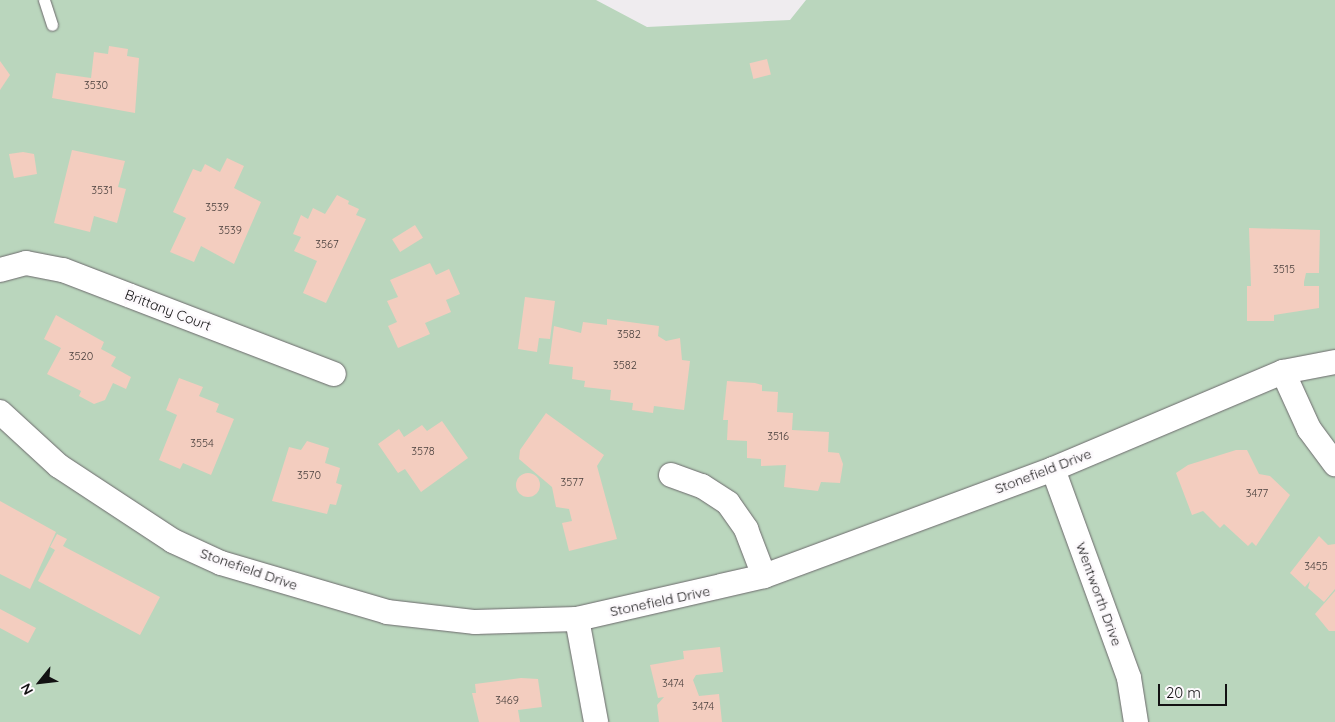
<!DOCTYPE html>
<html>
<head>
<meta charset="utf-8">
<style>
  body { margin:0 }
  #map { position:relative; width:1335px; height:722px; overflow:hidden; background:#efecef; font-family:Quicksand,sans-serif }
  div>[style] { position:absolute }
  .green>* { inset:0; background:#bad6bd }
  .building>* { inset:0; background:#f3cdbf; transform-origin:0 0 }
  .round { border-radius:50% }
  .roads { filter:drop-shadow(0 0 1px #6c696c) drop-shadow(0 0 1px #6c696c) }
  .service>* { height:11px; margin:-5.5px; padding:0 5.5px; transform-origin:5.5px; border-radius:5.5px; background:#fff }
  .minor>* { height:24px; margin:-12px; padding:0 12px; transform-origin:12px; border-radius:12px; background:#fff }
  span { translate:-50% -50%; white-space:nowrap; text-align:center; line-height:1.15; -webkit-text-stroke:5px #fcf9fc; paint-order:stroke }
  .number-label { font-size:11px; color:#4b413e }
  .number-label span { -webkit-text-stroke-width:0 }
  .street-label { font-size:14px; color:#131213 }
  .north { position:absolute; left:15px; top:657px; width:50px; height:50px; -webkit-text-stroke:4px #fcf9fc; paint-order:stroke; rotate:241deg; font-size:14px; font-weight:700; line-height:20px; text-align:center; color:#131213 }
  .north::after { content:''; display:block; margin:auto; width:18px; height:22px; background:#131213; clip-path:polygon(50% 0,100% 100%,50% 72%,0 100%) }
  .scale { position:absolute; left:1158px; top:684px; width:69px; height:22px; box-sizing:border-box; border:2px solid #131213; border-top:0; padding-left:6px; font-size:15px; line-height:18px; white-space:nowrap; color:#131213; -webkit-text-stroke:4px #fcf9fc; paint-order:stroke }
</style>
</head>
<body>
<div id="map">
  <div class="green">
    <div style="clip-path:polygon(0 0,596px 0,647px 27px,790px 20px,806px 0,1335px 0,1335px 722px,0 722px)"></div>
  </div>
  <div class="building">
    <div style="clip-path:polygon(109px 46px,128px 49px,127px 56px,139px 58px,135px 113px,52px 98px,56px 73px,91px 78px,94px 52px,108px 54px)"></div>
    <div style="left:767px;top:59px;width:16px;height:18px;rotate:76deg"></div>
    <div style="clip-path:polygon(0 61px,10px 75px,0 90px)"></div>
    <div style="clip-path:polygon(72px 150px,125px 161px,118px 187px,126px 189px,117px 223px,94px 216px,90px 232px,54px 223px)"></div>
    <div style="clip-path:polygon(23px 152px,34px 154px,37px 174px,14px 178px,9px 154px)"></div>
    <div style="clip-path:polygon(227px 158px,244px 166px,234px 188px,261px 202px,234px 264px,201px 246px,194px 262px,170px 252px,186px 218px,173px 212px,193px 169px,201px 172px,205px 164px,220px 172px)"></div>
    <div style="clip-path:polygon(337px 195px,349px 201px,348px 204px,359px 209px,356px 215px,366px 219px,326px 303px,303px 293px,317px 261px,294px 251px,301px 237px,293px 234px,301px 215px,308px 219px,313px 208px,325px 214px)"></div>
    <div style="left:415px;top:225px;width:15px;height:27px;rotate:58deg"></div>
    <div style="clip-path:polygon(1249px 228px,1320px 230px,1319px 273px,1306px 273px,1304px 282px,1304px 286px,1319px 286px,1319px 308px,1274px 315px,1274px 321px,1247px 321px,1247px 286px,1251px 286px)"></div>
    <div style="clip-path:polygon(430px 263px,436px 275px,449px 269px,460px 294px,446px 300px,451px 312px,425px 323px,430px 334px,398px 348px,388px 326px,397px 322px,387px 301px,398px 297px,390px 280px)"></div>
    <div style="clip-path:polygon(525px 297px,555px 301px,550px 339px,539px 338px,537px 352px,518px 349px)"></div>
    <div style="clip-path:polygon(56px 315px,104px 342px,101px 349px,116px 357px,111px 366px,131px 377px,126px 389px,113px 383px,105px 400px,94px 404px,79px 396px,81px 391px,47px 374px,61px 348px,44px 339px)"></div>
    <div style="clip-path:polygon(607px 319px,659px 326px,658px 336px,666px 341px,680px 338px,682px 360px,690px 361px,684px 410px,654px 406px,653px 413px,632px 410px,633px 403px,610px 400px,611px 390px,584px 387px,585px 381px,572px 379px,573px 367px,549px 364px,554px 326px,581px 333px,583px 322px,607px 325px)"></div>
    <div style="clip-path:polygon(179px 378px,203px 387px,199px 396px,219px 404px,216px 412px,234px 419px,211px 475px,183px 463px,180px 469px,159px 460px,177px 415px,166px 410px)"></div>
    <div style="clip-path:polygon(727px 381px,755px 383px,762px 385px,762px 391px,778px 392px,777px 412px,793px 413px,792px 430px,829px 432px,828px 452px,839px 453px,843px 464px,840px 483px,821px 482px,818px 491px,784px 487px,786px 465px,761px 466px,761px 459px,747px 458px,747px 441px,727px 440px,728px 420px,723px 420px)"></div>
    <div style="clip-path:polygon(546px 413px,604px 455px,597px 466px,617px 539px,569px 551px,562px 523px,572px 521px,569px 509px,556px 507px,552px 487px,519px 459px,520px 450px)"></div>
    <div style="clip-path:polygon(442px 421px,468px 458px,421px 492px,405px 469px,398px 473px,378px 444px,399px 429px,404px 437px,422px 425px,427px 431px)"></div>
    <div style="clip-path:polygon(307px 441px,329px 448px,325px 463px,340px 468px,336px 483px,342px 485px,336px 505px,330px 504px,327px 514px,272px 501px,289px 447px,301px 450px)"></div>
    <div style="clip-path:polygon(1236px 450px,1247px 450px,1259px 474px,1270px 476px,1290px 495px,1256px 546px,1252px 542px,1248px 546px,1224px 524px,1220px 528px,1203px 511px,1192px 515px,1176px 473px,1188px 465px)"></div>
    <div class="round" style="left:516px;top:473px;width:24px;height:24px"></div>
    <div style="clip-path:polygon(0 501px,56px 532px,30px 589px,0 574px)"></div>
    <div style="clip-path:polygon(57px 534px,67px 539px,63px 546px,160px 597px,140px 635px,38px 581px,55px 550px,50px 547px)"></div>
    <div style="clip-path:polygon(1319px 536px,1328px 545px,1335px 544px,1335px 589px,1324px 602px,1308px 588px,1310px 581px,1305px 587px,1290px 573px)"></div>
    <div style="clip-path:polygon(1335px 591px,1335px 631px,1329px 631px,1315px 614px)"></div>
    <div style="clip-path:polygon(0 609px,36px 628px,28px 643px,0 628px)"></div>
    <div style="clip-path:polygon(720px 647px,723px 672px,696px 675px,693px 680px,699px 696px,719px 694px,722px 722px,659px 722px,657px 705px,664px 697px,658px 698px,650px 665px,684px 659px,683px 651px)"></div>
    <div style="clip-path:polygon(521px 678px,538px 679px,542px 707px,518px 710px,520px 722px,479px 722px,472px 693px,476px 693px,475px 684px)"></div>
  </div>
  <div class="roads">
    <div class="service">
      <div style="left:44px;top:0;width:26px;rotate:72deg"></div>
    </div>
    <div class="minor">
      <div style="left:0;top:270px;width:27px;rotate:-15deg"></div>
      <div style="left:26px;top:263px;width:38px;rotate:11deg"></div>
      <div style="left:63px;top:270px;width:290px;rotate:21deg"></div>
      <div style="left:1283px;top:372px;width:63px;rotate:65.5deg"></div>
      <div style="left:1309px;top:429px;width:44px;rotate:53.4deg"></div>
      <div style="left:0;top:412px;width:80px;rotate:42.5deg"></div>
      <div style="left:59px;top:466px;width:136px;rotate:33.3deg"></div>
      <div style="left:173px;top:541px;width:53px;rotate:24.6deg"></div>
      <div style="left:221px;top:563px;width:173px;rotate:16.4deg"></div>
      <div style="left:387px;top:612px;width:89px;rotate:6.5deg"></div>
      <div style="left:475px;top:622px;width:102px;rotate:-1.7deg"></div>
      <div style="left:577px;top:619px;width:192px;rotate:-12.9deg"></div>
      <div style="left:764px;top:576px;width:308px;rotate:-20.3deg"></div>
      <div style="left:1053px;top:469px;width:250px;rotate:-22.9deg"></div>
      <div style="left:1283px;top:372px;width:53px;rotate:-10.9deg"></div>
      <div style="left:1053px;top:469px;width:222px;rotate:70deg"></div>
      <div style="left:1129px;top:678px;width:45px;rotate:81deg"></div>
      <div style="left:671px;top:475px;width:33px;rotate:20deg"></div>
      <div style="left:702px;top:486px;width:31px;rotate:33deg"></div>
      <div style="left:728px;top:503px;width:32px;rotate:55deg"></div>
      <div style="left:746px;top:529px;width:50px;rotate:69deg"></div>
      <div style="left:577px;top:619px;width:105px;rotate:79.5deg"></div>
    </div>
  </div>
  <div class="number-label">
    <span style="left:96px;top:85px">3530</span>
    <span style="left:102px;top:190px">3531</span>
    <span style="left:217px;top:207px">3539</span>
    <span style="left:230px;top:230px">3539</span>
    <span style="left:327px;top:244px">3567</span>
    <span style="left:1284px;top:269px">3515</span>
    <span style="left:629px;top:334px">3582</span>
    <span style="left:81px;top:356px">3520</span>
    <span style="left:625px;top:365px">3582</span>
    <span style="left:778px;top:436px">3516</span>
    <span style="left:202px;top:443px">3554</span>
    <span style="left:423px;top:451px">3578</span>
    <span style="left:309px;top:475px">3570</span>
    <span style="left:572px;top:482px">3577</span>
    <span style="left:1257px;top:493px">3477</span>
    <span style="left:1316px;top:566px">3455</span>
    <span style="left:673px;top:683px">3474</span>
    <span style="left:507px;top:700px">3469</span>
    <span style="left:703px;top:706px">3474</span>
  </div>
  <div class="street-label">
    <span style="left:168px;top:310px;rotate:21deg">Brittany Court</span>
    <span style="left:1043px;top:471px;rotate:-21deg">Stonefield Drive</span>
    <span style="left:249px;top:569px;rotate:19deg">Stonefield Drive</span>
    <span style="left:1099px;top:594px;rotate:70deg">Wentworth Drive</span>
    <span style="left:660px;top:601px;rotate:-12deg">Stonefield Drive</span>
  </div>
  <div class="north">N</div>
  <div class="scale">20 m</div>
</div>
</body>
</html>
